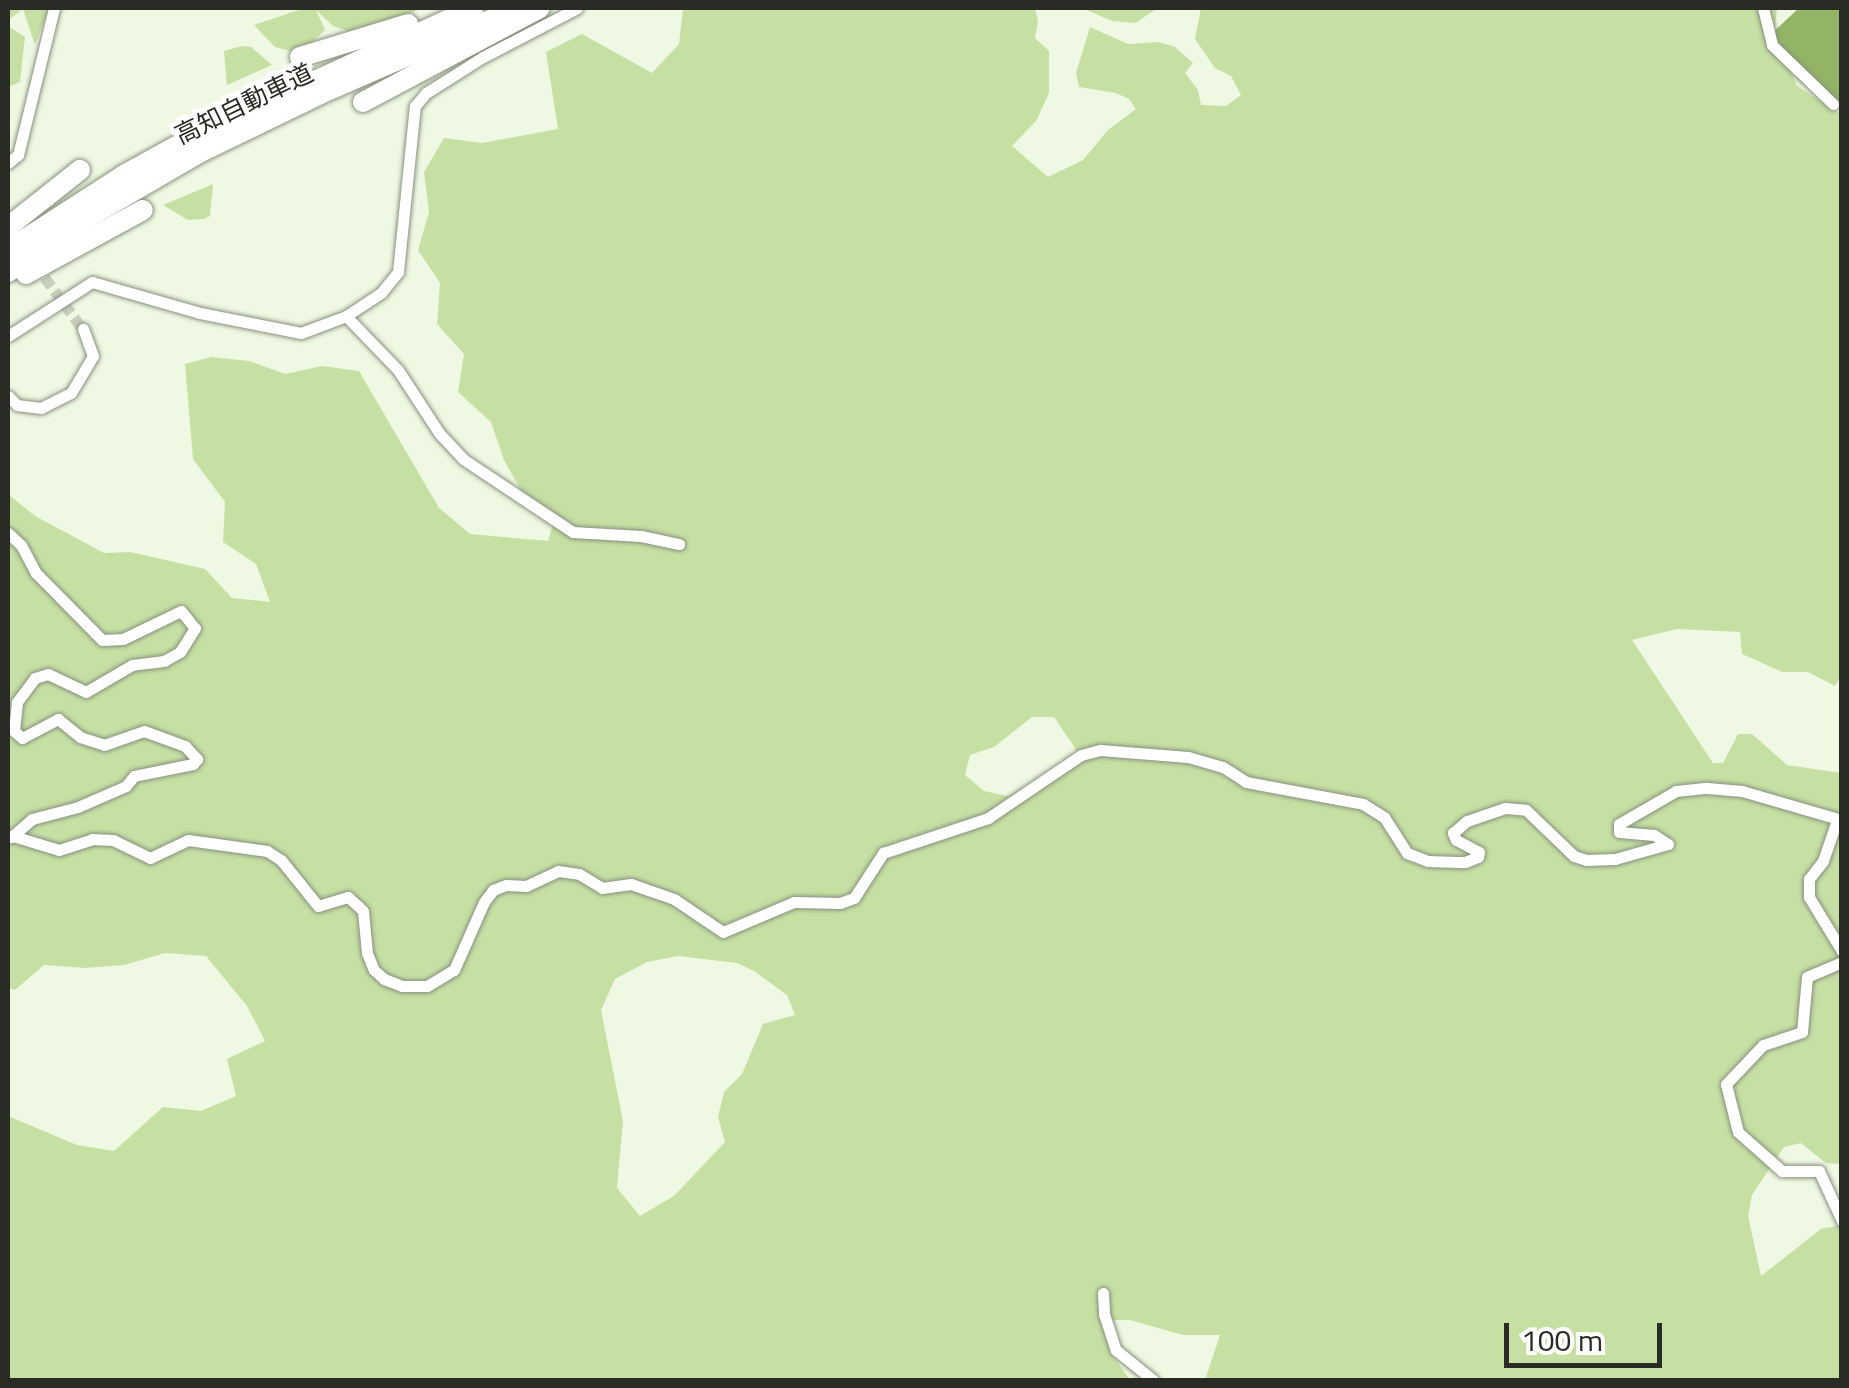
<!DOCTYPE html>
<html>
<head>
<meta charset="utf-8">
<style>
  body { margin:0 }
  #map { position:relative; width:1849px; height:1388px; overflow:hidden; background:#eff8e3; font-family:"Titillium Web","Noto Sans JP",sans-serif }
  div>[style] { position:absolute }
  .green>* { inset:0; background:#c6e0a4 }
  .water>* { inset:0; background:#93b465 }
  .minor-tunnel>* { height:11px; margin-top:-5.5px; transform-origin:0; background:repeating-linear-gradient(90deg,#c7cfbd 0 11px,transparent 0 16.5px) }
  .roads { filter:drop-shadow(0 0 2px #88917e) drop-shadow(0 0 2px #88917e) }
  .minor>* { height:11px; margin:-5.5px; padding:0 5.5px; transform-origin:5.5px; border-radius:5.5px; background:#fff }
  .motorway>* { height:20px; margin:-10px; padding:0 10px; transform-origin:10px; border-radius:10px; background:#fff }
  span { translate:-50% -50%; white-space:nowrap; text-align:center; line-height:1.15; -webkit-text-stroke:9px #fff; paint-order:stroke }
  .street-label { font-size:25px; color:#292c24 }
  .frame { position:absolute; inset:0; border:10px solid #292c24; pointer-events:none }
  .scale { position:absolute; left:1504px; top:1323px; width:158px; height:45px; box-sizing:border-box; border:5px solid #292c24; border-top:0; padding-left:12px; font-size:30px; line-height:35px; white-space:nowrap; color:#292c24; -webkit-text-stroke:8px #fff; paint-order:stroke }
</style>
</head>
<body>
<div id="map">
  <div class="green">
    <div style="clip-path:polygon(8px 8px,49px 8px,35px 45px,23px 9px,8px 20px)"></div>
    <div style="clip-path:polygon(305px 8px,424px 8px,354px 33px,333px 26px,316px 10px,325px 30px,309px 45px,290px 51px,275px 47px,254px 25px)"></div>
    <div style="clip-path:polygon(evenodd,683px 8px,1035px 8px,1038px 21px,1035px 38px,1049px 51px,1049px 93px,1036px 121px,1012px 146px,1048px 177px,1083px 160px,1108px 130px,1136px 109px,1129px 99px,1116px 93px,1079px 87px,1076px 73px,1090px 27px,1128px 44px,1159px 42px,1175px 47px,1193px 63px,1185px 73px,1198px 90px,1201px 105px,1226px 106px,1241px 95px,1231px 76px,1215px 68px,1195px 39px,1201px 8px,1777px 8px,1773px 47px,1787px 62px,1797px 86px,1841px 114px,1841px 676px,1835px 686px,1808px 672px,1782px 672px,1742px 654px,1740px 632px,1677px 629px,1632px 640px,1713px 763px,1723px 763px,1738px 734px,1752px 734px,1787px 765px,1841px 773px,1841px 1164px,1826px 1163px,1801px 1143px,1784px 1147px,1752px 1195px,1748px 1216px,1761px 1276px,1821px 1229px,1841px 1225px,1841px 1380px,1210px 1380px,1206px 1377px,1220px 1335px,1183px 1335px,1130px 1320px,1113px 1320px,1111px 1353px,1130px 1380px,8px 1380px,8px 1116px,77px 1145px,114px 1151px,163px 1107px,201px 1111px,236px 1096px,227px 1059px,265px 1041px,247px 1006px,206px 956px,165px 953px,124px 965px,85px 968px,44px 965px,15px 990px,8px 988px,8px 494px,35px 516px,104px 553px,130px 552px,205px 569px,232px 598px,270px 602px,256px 564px,223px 542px,225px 502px,193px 459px,185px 364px,211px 357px,249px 361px,285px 374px,322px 366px,359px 371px,439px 508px,470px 534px,548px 541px,555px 517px,523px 494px,504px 460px,491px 422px,458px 392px,464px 354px,437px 324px,440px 283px,418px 250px,429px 212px,424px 172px,444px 138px,482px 143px,558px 129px,546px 52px,582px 34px,652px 73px,679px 44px,683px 8px,1032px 717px,1054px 717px,1077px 751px,1061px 771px,1007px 796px,984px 791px,965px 775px,970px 755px,994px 747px,1032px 717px,683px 8px,678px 956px,737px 963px,754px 971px,787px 995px,795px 1015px,763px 1024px,742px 1074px,724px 1092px,718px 1117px,725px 1142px,674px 1196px,640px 1216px,617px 1188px,623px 1121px,601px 1010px,615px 979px,647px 962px,678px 956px)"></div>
    <div style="clip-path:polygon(1082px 8px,1158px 8px,1135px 23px,1112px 21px)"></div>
    <div style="clip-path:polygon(8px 26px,25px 37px,20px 82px,8px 87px)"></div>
    <div style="clip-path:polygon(242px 46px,251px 47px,272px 65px,227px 85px,224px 51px)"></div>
    <div style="clip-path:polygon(213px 184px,210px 216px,204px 219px,188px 220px,163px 205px)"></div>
  </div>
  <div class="water">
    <div style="clip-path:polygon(1799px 8px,1841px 8px,1841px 108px,1825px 103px,1797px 78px,1789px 58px,1778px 46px,1773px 32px)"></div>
  </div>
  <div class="minor-tunnel">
    <div style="left:35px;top:264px;width:81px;rotate:53.6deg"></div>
  </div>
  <div class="roads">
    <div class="minor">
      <div style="left:1763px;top:8px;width:38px;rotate:76deg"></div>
      <div style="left:1772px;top:45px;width:85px;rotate:44deg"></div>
      <div style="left:8px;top:163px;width:13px;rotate:-39deg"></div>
      <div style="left:18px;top:155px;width:151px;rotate:-76.2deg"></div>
      <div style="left:346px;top:316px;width:75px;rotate:46.1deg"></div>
      <div style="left:398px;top:370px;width:75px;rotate:56.9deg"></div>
      <div style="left:439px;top:433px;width:35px;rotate:47deg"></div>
      <div style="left:463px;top:459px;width:132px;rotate:33.6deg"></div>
      <div style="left:573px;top:532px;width:68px;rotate:3.4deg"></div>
      <div style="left:641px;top:536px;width:39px;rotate:12deg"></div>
      <div style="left:8px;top:336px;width:100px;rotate:-32.7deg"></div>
      <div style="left:92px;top:282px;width:112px;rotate:16deg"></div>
      <div style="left:200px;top:313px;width:103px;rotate:11.2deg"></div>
      <div style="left:301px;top:333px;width:48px;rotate:-20.7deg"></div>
      <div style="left:346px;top:316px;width:42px;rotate:-33.3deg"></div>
      <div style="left:381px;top:293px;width:27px;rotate:-51deg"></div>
      <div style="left:398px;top:272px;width:167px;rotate:-84.2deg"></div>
      <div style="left:415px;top:106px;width:17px;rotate:-50deg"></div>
      <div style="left:426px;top:93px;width:67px;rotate:-32.3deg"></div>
      <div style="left:483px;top:57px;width:106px;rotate:-27.5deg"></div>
      <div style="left:8px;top:396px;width:13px;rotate:45deg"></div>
      <div style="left:17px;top:405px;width:24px;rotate:7deg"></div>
      <div style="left:41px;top:408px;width:34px;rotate:-27deg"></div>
      <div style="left:71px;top:393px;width:43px;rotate:-59.3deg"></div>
      <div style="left:93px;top:356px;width:29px;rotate:-110deg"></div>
      <div style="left:8px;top:533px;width:18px;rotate:43deg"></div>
      <div style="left:21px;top:545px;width:32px;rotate:62deg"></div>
      <div style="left:36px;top:573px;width:94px;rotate:45.4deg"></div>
      <div style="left:102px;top:640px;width:21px;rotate:-3deg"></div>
      <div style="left:123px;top:639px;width:64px;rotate:-25.8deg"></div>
      <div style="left:181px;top:611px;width:22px;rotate:51deg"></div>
      <div style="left:195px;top:628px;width:28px;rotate:122deg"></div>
      <div style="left:180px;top:652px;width:18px;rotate:151deg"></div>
      <div style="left:164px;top:661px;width:32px;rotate:173deg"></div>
      <div style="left:132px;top:665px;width:53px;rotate:149.6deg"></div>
      <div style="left:86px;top:692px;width:42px;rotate:-154.7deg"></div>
      <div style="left:48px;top:674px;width:14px;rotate:163deg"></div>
      <div style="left:35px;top:678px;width:30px;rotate:127deg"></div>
      <div style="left:17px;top:702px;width:29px;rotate:96deg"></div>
      <div style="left:14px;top:731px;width:11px;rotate:41deg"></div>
      <div style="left:22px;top:738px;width:41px;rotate:-27.8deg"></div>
      <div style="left:58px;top:719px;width:28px;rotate:39deg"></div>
      <div style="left:80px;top:737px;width:25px;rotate:18deg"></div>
      <div style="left:104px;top:745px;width:42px;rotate:-19.3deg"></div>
      <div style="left:144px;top:731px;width:44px;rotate:20.1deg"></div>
      <div style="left:185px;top:746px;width:18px;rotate:47deg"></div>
      <div style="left:197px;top:759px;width:6px;rotate:129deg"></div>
      <div style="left:193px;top:764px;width:60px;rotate:168.5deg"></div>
      <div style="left:134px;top:776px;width:13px;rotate:129deg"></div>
      <div style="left:126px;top:786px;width:52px;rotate:156.4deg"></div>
      <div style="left:78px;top:807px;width:48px;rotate:165.4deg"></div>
      <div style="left:32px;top:819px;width:28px;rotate:139deg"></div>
      <div style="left:1837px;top:820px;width:43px;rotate:108.9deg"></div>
      <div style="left:1823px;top:861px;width:23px;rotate:128deg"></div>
      <div style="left:1809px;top:879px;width:18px;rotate:90deg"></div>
      <div style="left:1809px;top:897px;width:63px;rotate:58.6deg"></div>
      <div style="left:13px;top:836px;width:48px;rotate:16.9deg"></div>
      <div style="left:59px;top:850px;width:35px;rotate:-18deg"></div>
      <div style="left:92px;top:839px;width:21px;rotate:3deg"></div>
      <div style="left:113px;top:840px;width:41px;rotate:25.9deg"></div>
      <div style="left:150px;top:858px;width:42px;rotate:-25.3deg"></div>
      <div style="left:188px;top:840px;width:80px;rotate:7.9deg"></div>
      <div style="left:267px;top:851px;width:17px;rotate:33deg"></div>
      <div style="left:281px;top:860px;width:59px;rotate:51.2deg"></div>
      <div style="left:318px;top:906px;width:31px;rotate:-17deg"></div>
      <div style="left:348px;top:897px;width:12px;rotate:42deg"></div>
      <div style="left:357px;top:905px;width:8px;rotate:45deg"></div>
      <div style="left:363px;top:911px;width:42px;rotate:84.6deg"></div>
      <div style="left:367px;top:953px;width:18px;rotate:68deg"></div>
      <div style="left:374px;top:970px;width:13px;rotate:42deg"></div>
      <div style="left:384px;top:979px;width:19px;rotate:21deg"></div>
      <div style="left:402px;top:986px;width:25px"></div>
      <div style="left:427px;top:986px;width:31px;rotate:-31deg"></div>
      <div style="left:454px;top:970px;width:74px;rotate:-66.2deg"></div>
      <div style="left:484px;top:902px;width:15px;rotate:-53deg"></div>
      <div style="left:493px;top:890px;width:14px;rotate:-21deg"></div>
      <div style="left:506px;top:885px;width:20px;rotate:3deg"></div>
      <div style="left:526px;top:886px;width:35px;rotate:-25deg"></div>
      <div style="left:558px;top:871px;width:21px;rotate:8deg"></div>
      <div style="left:579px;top:874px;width:27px;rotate:31deg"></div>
      <div style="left:602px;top:888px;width:29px;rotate:-8deg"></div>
      <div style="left:631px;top:884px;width:46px;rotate:19.2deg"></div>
      <div style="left:674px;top:899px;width:59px;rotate:34deg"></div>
      <div style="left:723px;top:932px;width:77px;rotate:-22.9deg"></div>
      <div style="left:794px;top:902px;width:46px;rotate:1.2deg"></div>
      <div style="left:840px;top:903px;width:15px;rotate:-20deg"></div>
      <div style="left:854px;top:898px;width:54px;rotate:-57.2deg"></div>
      <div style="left:883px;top:853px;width:111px;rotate:-18.4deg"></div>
      <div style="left:988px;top:818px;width:112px;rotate:-34.1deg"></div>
      <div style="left:1081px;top:755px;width:20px;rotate:-15deg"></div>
      <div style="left:1100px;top:750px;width:88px;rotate:4.5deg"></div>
      <div style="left:1188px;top:757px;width:36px;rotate:16deg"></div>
      <div style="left:1223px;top:767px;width:27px;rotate:33deg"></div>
      <div style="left:1246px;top:782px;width:119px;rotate:10.6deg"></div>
      <div style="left:1363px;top:804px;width:25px;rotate:32deg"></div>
      <div style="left:1384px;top:817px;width:43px;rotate:57.4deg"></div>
      <div style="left:1407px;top:853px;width:22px;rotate:21deg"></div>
      <div style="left:1428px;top:861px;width:37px;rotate:2deg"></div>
      <div style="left:1465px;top:862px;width:14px;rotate:-21deg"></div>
      <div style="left:1478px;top:857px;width:5px;rotate:-79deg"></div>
      <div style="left:1479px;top:852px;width:26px;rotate:-152deg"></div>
      <div style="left:1456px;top:840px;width:8px;rotate:-113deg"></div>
      <div style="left:1453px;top:833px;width:18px;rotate:-41deg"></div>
      <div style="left:1467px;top:821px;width:40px;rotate:-18.9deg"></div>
      <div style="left:1505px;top:808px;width:21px;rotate:5deg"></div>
      <div style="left:1526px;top:810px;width:66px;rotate:43.8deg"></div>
      <div style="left:1574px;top:856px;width:13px;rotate:18deg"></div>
      <div style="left:1586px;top:860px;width:29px;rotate:-2deg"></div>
      <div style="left:1615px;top:859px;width:55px;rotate:-15.8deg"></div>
      <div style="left:1668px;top:844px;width:17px;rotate:-147deg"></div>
      <div style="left:1654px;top:835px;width:35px;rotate:-175deg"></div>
      <div style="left:1619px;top:832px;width:8px;rotate:-90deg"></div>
      <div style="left:1619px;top:824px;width:66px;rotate:-30.1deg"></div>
      <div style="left:1676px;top:791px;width:31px;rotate:-6deg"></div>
      <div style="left:1707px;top:788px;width:35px;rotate:5deg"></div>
      <div style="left:1742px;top:791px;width:104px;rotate:16.2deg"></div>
      <div style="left:1842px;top:962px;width:38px;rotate:157deg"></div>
      <div style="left:1807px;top:977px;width:55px;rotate:95.2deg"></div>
      <div style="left:1802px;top:1032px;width:41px;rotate:161.6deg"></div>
      <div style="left:1763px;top:1045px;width:54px;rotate:133.5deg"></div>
      <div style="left:1726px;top:1084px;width:49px;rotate:76deg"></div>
      <div style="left:1738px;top:1132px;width:59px;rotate:41.6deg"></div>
      <div style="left:1782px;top:1171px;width:37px"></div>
      <div style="left:1819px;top:1171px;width:55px;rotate:65.3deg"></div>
      <div style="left:1103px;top:1293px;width:21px;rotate:87deg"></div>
      <div style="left:1104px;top:1314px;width:38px;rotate:72deg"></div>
      <div style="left:1116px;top:1350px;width:48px;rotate:39deg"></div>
    </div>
    <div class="motorway">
      <div style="left:300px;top:57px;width:113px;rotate:-17deg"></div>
      <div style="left:363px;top:102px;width:200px;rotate:-28deg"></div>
      <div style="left:8px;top:227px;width:92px;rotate:-38.4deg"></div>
      <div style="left:8px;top:250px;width:138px;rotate:-32.9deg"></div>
      <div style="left:124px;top:175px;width:77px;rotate:-28.9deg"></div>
      <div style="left:191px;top:138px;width:311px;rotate:-24.7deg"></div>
      <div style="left:8px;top:272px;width:76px;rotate:-35.4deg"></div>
      <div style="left:70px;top:228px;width:149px;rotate:-30.2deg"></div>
      <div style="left:199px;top:153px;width:144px;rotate:-25.9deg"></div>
      <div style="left:329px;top:90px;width:206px;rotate:-23.5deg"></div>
      <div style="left:26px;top:274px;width:133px;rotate:-28.7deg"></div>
    </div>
  </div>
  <div class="street-label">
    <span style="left:244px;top:104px;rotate:-26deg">高知自動車道</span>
  </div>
  <div class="frame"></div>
  <div class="scale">100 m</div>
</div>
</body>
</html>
